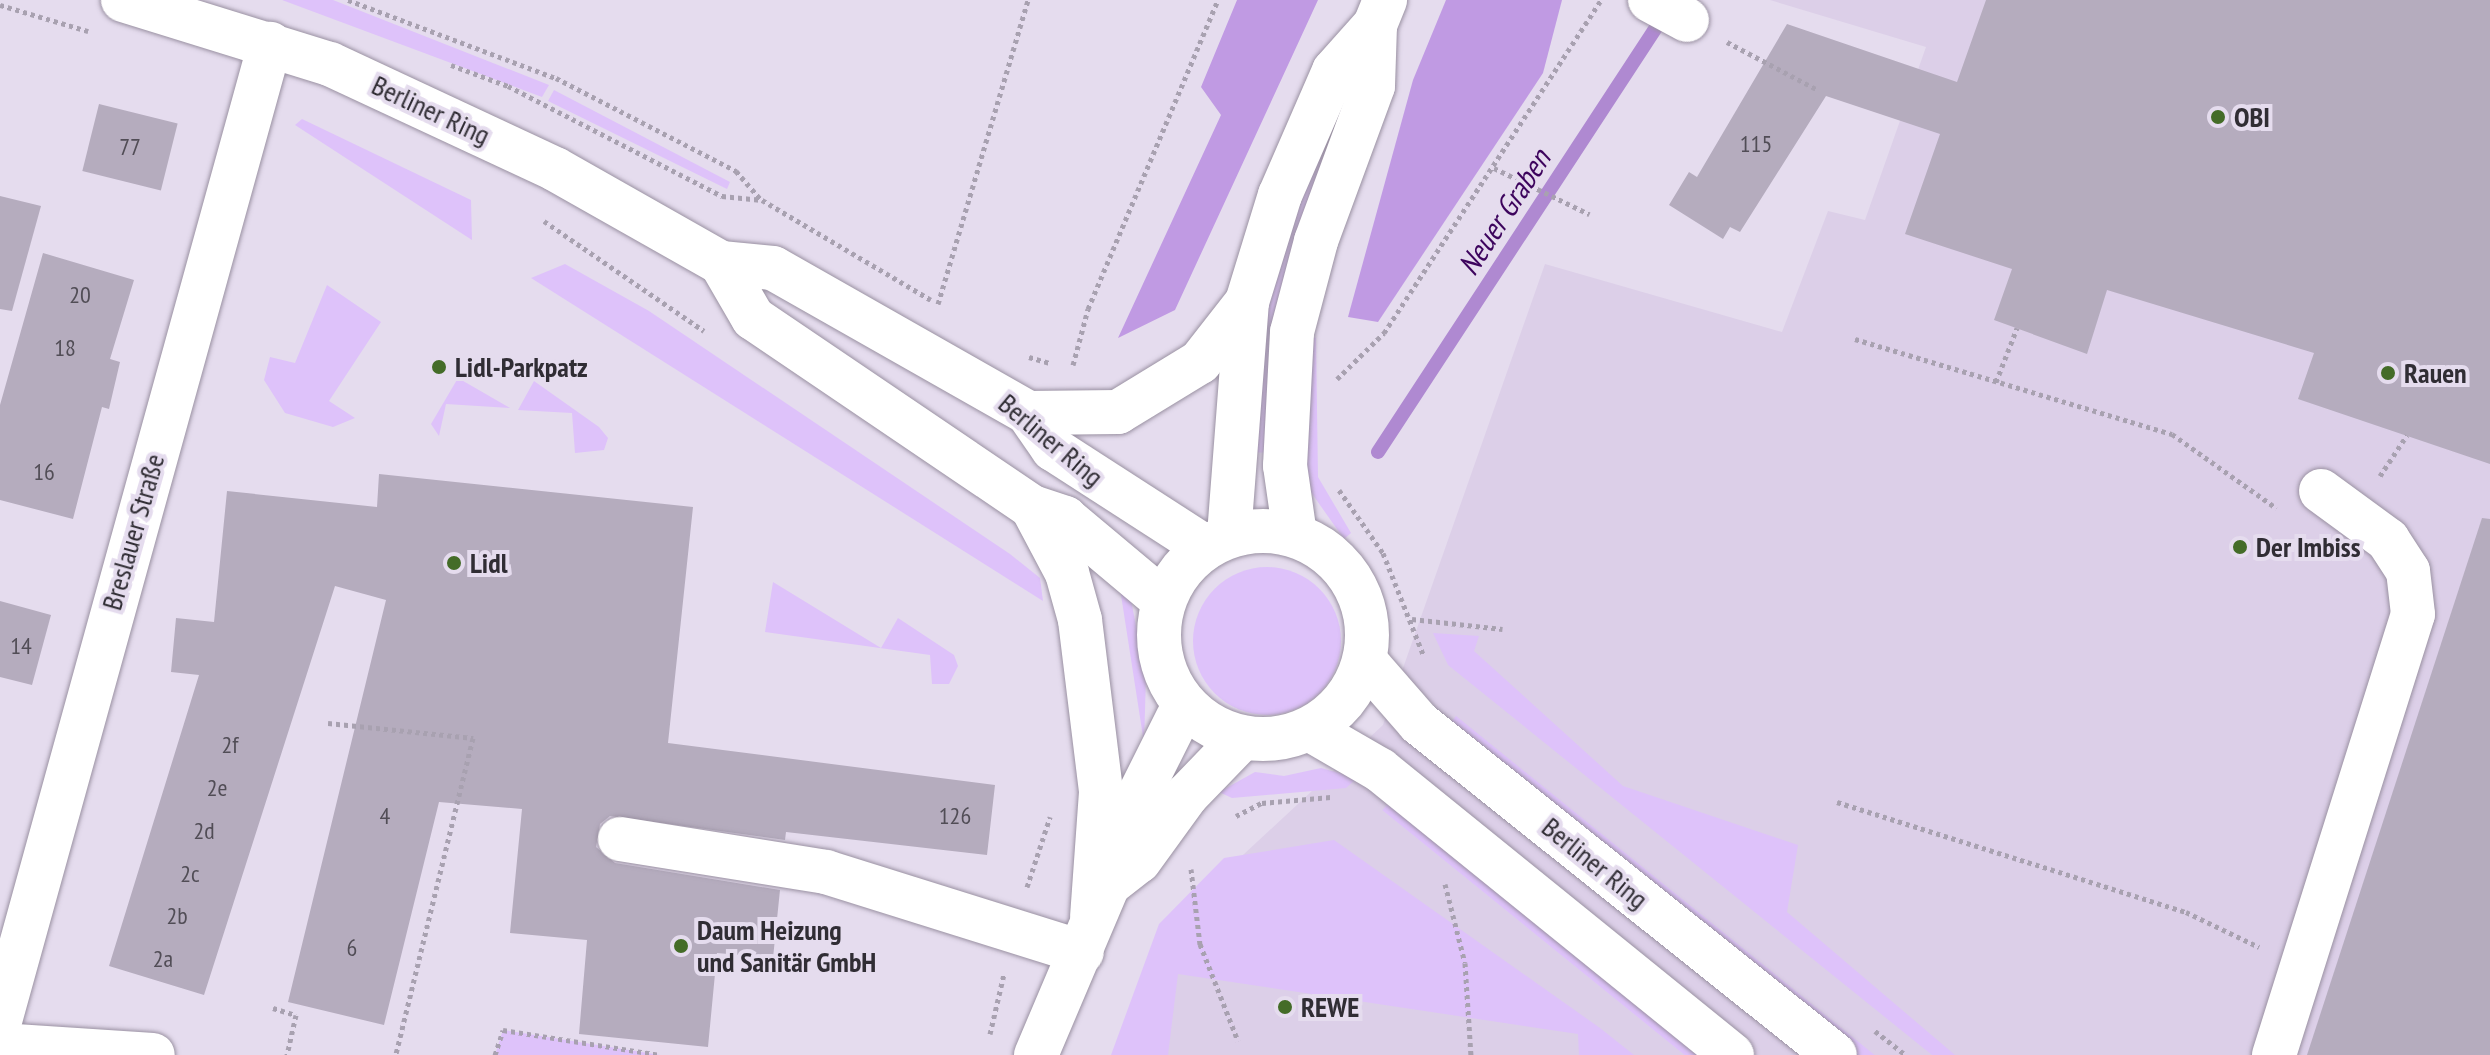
<!DOCTYPE html>
<html>
<head>
<meta charset="utf-8">
<style>
  body { margin:0 }
  #map { position:relative; width:2490px; height:1055px; overflow:hidden; background:#e5dcee; font-family:"PT Sans Narrow",sans-serif }
  div>[style] { position:absolute }
  .built>* { inset:0; background:#dccfe8 }
  .green>* { inset:0; background:#dec2fa; transform-origin:0 0 }
  .round { border-radius:50% }
  .forest>* { inset:0; background:#c09ae3 }
  .stream>* { height:14px; margin:-7px; padding:0 7px; transform-origin:7px; border-radius:7px; background:#af89d1 }
  .building>* { inset:0; background:#b5acbe; transform-origin:0 0 }
  .path>* { height:5px; margin-top:-2.5px; transform-origin:0; background:repeating-linear-gradient(90deg,#a8a1b0 0 4px,transparent 0 8px) }
  .roads { filter:drop-shadow(0 0 2px #9a91a2) drop-shadow(0 0 2px #9a91a2) }
  .minor>* { height:44px; margin:-22px; padding:0 22px; transform-origin:22px; border-radius:22px; background:#fff }
  .major>* { height:44px; margin:-22px; padding:0 22px; transform-origin:22px; border-radius:22px; background:#fff }
  .major>.ring { margin:-22px; padding:0; box-sizing:content-box; background:none; border:44px solid #fff; border-radius:50% }
  .dots>* { width:22px; height:22px; translate:-50% -50%; box-sizing:border-box; border:4px solid #e5dcee; border-radius:50% }
  span { translate:-50% -50%; white-space:nowrap; text-align:center; line-height:1.15; -webkit-text-stroke:8px #e5dcee; paint-order:stroke }
  .number-label { font-size:24px; color:#514d56 }
  .number-label span { -webkit-text-stroke-width:0 }
  .street-label { font-size:28px; color:#302d34 }
  .poi-label { font-size:28px; color:#302d34; font-weight:700 }
  .left { translate:0 -50%; text-align:left }
  .water-label { font-size:30px; color:#3d045d; font-style:italic }
</style>
</head>
<body>
<div id="map">
  <div class="built">
    <div style="clip-path:polygon(1770px 0,2490px 0,2490px 1055px,1112px 1055px,1174px 919px,1383px 725px,1545px 264px,1782px 332px,1828px 211px,1865px 220px,1926px 47px)"></div>
  </div>
  <div class="green">
    <div style="clip-path:polygon(282px 0,333px 0,549px 85px,542px 97px)"></div>
    <div style="clip-path:polygon(1349px 87px,1271px 452px,1253px 453px,1264px 319px,1303px 195px)"></div>
    <div style="clip-path:polygon(554px 90px,730px 182px,727px 189px,548px 101px)"></div>
    <div style="clip-path:polygon(302px 119px,471px 200px,472px 240px,295px 125px)"></div>
    <div style="clip-path:polygon(565px 264px,649px 311px,1010px 554px,1040px 578px,1043px 601px,531px 278px)"></div>
    <div style="clip-path:polygon(327px 285px,381px 322px,329px 401px,355px 418px,333px 427px,285px 413px,264px 380px,270px 357px,295px 363px)"></div>
    <div style="clip-path:polygon(1308px 335px,1316px 338px,1318px 477px,1351px 533px,1344px 539px,1308px 488px,1302px 397px)"></div>
    <div style="clip-path:polygon(458px 378px,510px 408px,446px 404px,439px 436px,431px 424px)"></div>
    <div style="clip-path:polygon(534px 381px,599px 427px,608px 438px,604px 450px,575px 453px,572px 413px,518px 410px)"></div>
    <div class="round" style="left:1193px;top:567px;width:148px;height:148px"></div>
    <div style="clip-path:polygon(773px 582px,881px 648px,898px 618px,954px 655px,958px 666px,949px 684px,932px 684px,930px 655px,765px 632px)"></div>
    <div style="clip-path:polygon(1119px 582px,1131px 600px,1146px 677px,1144px 743px)"></div>
    <div style="clip-path:polygon(1433px 633px,1479px 636px,1474px 651px,1623px 786px,1798px 845px,1787px 912px,1955px 1055px,1932px 1055px,1448px 665px)"></div>
    <div style="left:1456px;top:716px;width:544px;height:15px;rotate:39deg"></div>
    <div style="clip-path:polygon(1321px 768px,1357px 778px,1346px 788px,1232px 798px,1219px 792px,1255px 772px,1284px 776px)"></div>
    <div style="left:1390px;top:801px;width:405px;height:12px;rotate:39deg"></div>
    <div style="clip-path:polygon(1334px 840px,1600px 1028px,1634px 1055px,1579px 1055px,1578px 1034px,1178px 974px,1168px 1055px,1111px 1055px,1159px 924px,1224px 858px)"></div>
    <div style="clip-path:polygon(503px 1030px,660px 1055px,495px 1055px)"></div>
  </div>
  <div class="forest">
    <div style="clip-path:polygon(1237px 0,1318px 0,1175px 310px,1118px 338px,1221px 115px,1201px 87px)"></div>
    <div style="clip-path:polygon(1446px 0,1562px 0,1543px 73px,1378px 322px,1348px 317px,1413px 80px)"></div>
  </div>
  <div class="stream">
    <div style="left:1378px;top:452px;width:524px;rotate:-56.77deg"></div>
  </div>
  <div class="building">
    <div style="clip-path:polygon(1986px 0,2490px 0,2490px 464px,2298px 399px,2314px 353px,2107px 290px,2087px 354px,1994px 320px,2012px 269px,1905px 234px,1940px 134px,1826px 96px,1740px 232px,1730px 227px,1723px 239px,1669px 205px,1689px 172px,1697px 177px,1787px 24px,1957px 82px)"></div>
    <div style="left:99px;top:104px;width:81px;height:69px;rotate:14deg"></div>
    <div style="clip-path:polygon(0 196px,41px 206px,12px 311px,0 309px)"></div>
    <div style="clip-path:polygon(43px 253px,134px 280px,110px 359px,120px 362px,109px 409px,102px 407px,73px 519px,0 500px,0 405px)"></div>
    <div style="clip-path:polygon(379px 474px,693px 507px,668px 743px,995px 785px,987px 855px,786px 832px,785px 840px,610px 816px,600px 824px,596px 847px,615px 863px,780px 890px,773px 958px,717px 953px,708px 1047px,579px 1034px,587px 940px,510px 933px,522px 809px,439px 802px,384px 1025px,288px 1002px,386px 600px,335px 586px,204px 995px,109px 966px,199px 675px,171px 672px,176px 618px,214px 622px,227px 491px,377px 507px)"></div>
    <div style="clip-path:polygon(2482px 518px,2490px 519px,2490px 1055px,2307px 1055px)"></div>
    <div style="clip-path:polygon(0 601px,51px 615px,32px 685px,0 677px)"></div>
  </div>
  <div class="path">
    <div style="left:348px;top:0;width:222px;rotate:20.6deg"></div>
    <div style="left:556px;top:78px;width:203px;rotate:27.3deg"></div>
    <div style="left:736px;top:171px;width:38px;rotate:49deg"></div>
    <div style="left:0;top:5px;width:92px;rotate:16.5deg"></div>
    <div style="left:1727px;top:42px;width:101px;rotate:27.8deg"></div>
    <div style="left:451px;top:65px;width:61px;rotate:20.2deg"></div>
    <div style="left:508px;top:86px;width:241px;rotate:27.2deg"></div>
    <div style="left:722px;top:196px;width:40px;rotate:5.7deg"></div>
    <div style="left:762px;top:200px;width:196px;rotate:30.6deg"></div>
    <div style="left:1494px;top:168px;width:106px;rotate:25.8deg"></div>
    <div style="left:544px;top:221px;width:194px;rotate:34.5deg"></div>
    <div style="left:938px;top:304px;width:317px;rotate:-73.5deg"></div>
    <div style="left:1855px;top:339px;width:331px;rotate:16.7deg"></div>
    <div style="left:2172px;top:434px;width:128px;rotate:35.4deg"></div>
    <div style="left:1029px;top:357px;width:22px;rotate:16deg"></div>
    <div style="left:1073px;top:365px;width:58px;rotate:-75deg"></div>
    <div style="left:1088px;top:309px;width:335px;rotate:-67.2deg"></div>
    <div style="left:1337px;top:379px;width:66px;rotate:-44.4deg"></div>
    <div style="left:1384px;top:333px;width:397px;rotate:-56.9deg"></div>
    <div style="left:1996px;top:382px;width:58px;rotate:-68.7deg"></div>
    <div style="left:2380px;top:476px;width:49px;rotate:-56.6deg"></div>
    <div style="left:1339px;top:490px;width:77px;rotate:55.1deg"></div>
    <div style="left:1383px;top:553px;width:109px;rotate:68.4deg"></div>
    <div style="left:1412px;top:619px;width:91px;rotate:6.3deg"></div>
    <div style="left:328px;top:723px;width:146px;rotate:5.9deg"></div>
    <div style="left:473px;top:738px;width:326px;rotate:103.7deg"></div>
    <div style="left:1837px;top:802px;width:366px;rotate:17.5deg"></div>
    <div style="left:2186px;top:912px;width:81px;rotate:25.6deg"></div>
    <div style="left:1236px;top:816px;width:29px;rotate:-27deg"></div>
    <div style="left:1262px;top:803px;width:69px;rotate:-5deg"></div>
    <div style="left:1191px;top:869px;width:76px;rotate:83.2deg"></div>
    <div style="left:1200px;top:944px;width:104px;rotate:68.6deg"></div>
    <div style="left:1445px;top:884px;width:81px;rotate:75.8deg"></div>
    <div style="left:1465px;top:963px;width:92px;rotate:86.3deg"></div>
    <div style="left:1027px;top:887px;width:74px;rotate:-71.8deg"></div>
    <div style="left:273px;top:1008px;width:24px;rotate:17deg"></div>
    <div style="left:296px;top:1015px;width:41px;rotate:102.7deg"></div>
    <div style="left:1875px;top:1031px;width:39px;rotate:38deg"></div>
    <div style="left:990px;top:1034px;width:62px;rotate:-76.9deg"></div>
    <div style="left:495px;top:1055px;width:26px;rotate:-72deg"></div>
    <div style="left:503px;top:1030px;width:159px;rotate:9deg"></div>
  </div>
  <div class="roads">
    <div class="minor">
      <div style="left:123px;top:0;width:217px;rotate:17.2deg"></div>
      <div style="left:330px;top:64px;width:248px;rotate:25deg"></div>
      <div style="left:555px;top:169px;width:191px;rotate:29.5deg"></div>
      <div style="left:721px;top:263px;width:52px;rotate:5.5deg"></div>
      <div style="left:773px;top:268px;width:293px;rotate:29.6deg"></div>
      <div style="left:1028px;top:413px;width:44px;rotate:55.2deg"></div>
      <div style="left:1053px;top:449px;width:181px;rotate:32.8deg"></div>
      <div style="left:1650px;top:0;width:42px;rotate:28.4deg"></div>
      <div style="left:721px;top:263px;width:64px;rotate:59.8deg"></div>
      <div style="left:753px;top:318px;width:337px;rotate:34.1deg"></div>
      <div style="left:1032px;top:507px;width:35px;rotate:18deg"></div>
      <div style="left:1065px;top:518px;width:129px;rotate:40deg"></div>
      <div style="left:1365px;top:661px;width:82px;rotate:48.9deg"></div>
      <div style="left:1419px;top:723px;width:532px;rotate:38.59deg"></div>
      <div style="left:1311px;top:730px;width:80px;rotate:30.1deg"></div>
      <div style="left:1380px;top:770px;width:453px;rotate:39deg"></div>
      <div style="left:620px;top:839px;width:209px;rotate:9.1deg"></div>
      <div style="left:826px;top:872px;width:268px;rotate:17.4deg"></div>
      <div style="left:0;top:1021px;width:1014px;rotate:-74.55deg"></div>
      <div style="left:0;top:1045px;width:153px;rotate:3.7deg"></div>
      <div style="left:2274px;top:1055px;width:462px;rotate:-72.5deg"></div>
      <div style="left:2413px;top:614px;width:43px;rotate:-96.6deg"></div>
      <div style="left:2408px;top:571px;width:37px;rotate:-123deg"></div>
      <div style="left:2388px;top:540px;width:83px;rotate:-143.8deg"></div>
    </div>
    <div class="major">
      <div style="left:1028px;top:413px;width:90px;rotate:-0.6deg"></div>
      <div style="left:1118px;top:412px;width:96px;rotate:-31.4deg"></div>
      <div style="left:1200px;top:362px;width:76px;rotate:-51.9deg"></div>
      <div style="left:1032px;top:507px;width:75px;rotate:62.1deg"></div>
      <div style="left:1067px;top:573px;width:49px;rotate:74.5deg"></div>
      <div style="left:1080px;top:620px;width:173px;rotate:83deg"></div>
      <div style="left:1101px;top:792px;width:125px;rotate:94.1deg"></div>
      <div class="ring" style="left:1159px;top:531px;width:164px;height:164px"></div>
      <div style="left:1229px;top:535px;width:234px;rotate:-85.6deg"></div>
      <div style="left:1247px;top:302px;width:112px;rotate:-72.9deg"></div>
      <div style="left:1280px;top:195px;width:135px;rotate:-66.5deg"></div>
      <div style="left:1334px;top:71px;width:62px;rotate:-48.3deg"></div>
      <div style="left:1375px;top:25px;width:27px;rotate:-68deg"></div>
      <div style="left:1295px;top:535px;width:70px;rotate:-98.2deg"></div>
      <div style="left:1285px;top:466px;width:134px;rotate:-87deg"></div>
      <div style="left:1292px;top:332px;width:94px;rotate:-75.2deg"></div>
      <div style="left:1316px;top:241px;width:165px;rotate:-69.8deg"></div>
      <div style="left:1373px;top:86px;width:61px;rotate:-88.1deg"></div>
      <div style="left:1108px;top:885px;width:39px;rotate:-38deg"></div>
      <div style="left:1139px;top:861px;width:82px;rotate:-54deg"></div>
      <div style="left:1187px;top:795px;width:78px;rotate:-46deg"></div>
      <div style="left:1036px;top:1055px;width:185px;rotate:-67deg"></div>
      <div style="left:1108px;top:885px;width:38px;rotate:-83deg"></div>
      <div style="left:1113px;top:847px;width:159px;rotate:-63.4deg"></div>
    </div>
  </div>
  <div class="dots">
    <div style="left:2218px;top:117px;background:#446c28"></div>
    <div style="left:439px;top:367px;background:#446c28"></div>
    <div style="left:2388px;top:373px;background:#446c28"></div>
    <div style="left:2240px;top:547px;background:#446c28"></div>
    <div style="left:454px;top:563px;background:#446c28"></div>
    <div style="left:681px;top:946px;background:#446c28"></div>
    <div style="left:1285px;top:1007px;background:#446c28"></div>
  </div>
  <div class="number-label">
    <span style="left:1756px;top:144px">115</span>
    <span style="left:130px;top:147px">77</span>
    <span style="left:80px;top:295px">20</span>
    <span style="left:65px;top:348px">18</span>
    <span style="left:44px;top:472px">16</span>
    <span style="left:21px;top:646px">14</span>
    <span style="left:230px;top:745px">2f</span>
    <span style="left:217px;top:788px">2e</span>
    <span style="left:385px;top:816px">4</span>
    <span style="left:955px;top:816px">126</span>
    <span style="left:204px;top:831px">2d</span>
    <span style="left:190px;top:874px">2c</span>
    <span style="left:177px;top:916px">2b</span>
    <span style="left:352px;top:948px">6</span>
    <span style="left:163px;top:959px">2a</span>
  </div>
  <div class="street-label">
    <span style="left:431px;top:110px;rotate:25deg">Berliner Ring</span>
    <span style="left:1051px;top:440px;rotate:40deg">Berliner Ring</span>
    <span style="left:133px;top:532px;rotate:-74deg">Breslauer Straße</span>
    <span style="left:1595px;top:863px;rotate:39deg">Berliner Ring</span>
  </div>
  <div class="poi-label">
    <span class="left" style="left:2234px;top:117px">OBI</span>
    <span class="left" style="left:455px;top:367px">Lidl-Parkpatz</span>
    <span class="left" style="left:2404px;top:373px">Rauen</span>
    <span class="left" style="left:2256px;top:547px">Der Imbiss</span>
    <span class="left" style="left:470px;top:563px">Lidl</span>
    <span class="left" style="left:697px;top:946px">Daum Heizung<br>und Sanitär GmbH</span>
    <span class="left" style="left:1301px;top:1007px">REWE</span>
  </div>
  <div class="water-label">
    <span style="left:1504px;top:212px;rotate:-57deg">Neuer Graben</span>
  </div>
</div>
</body>
</html>
